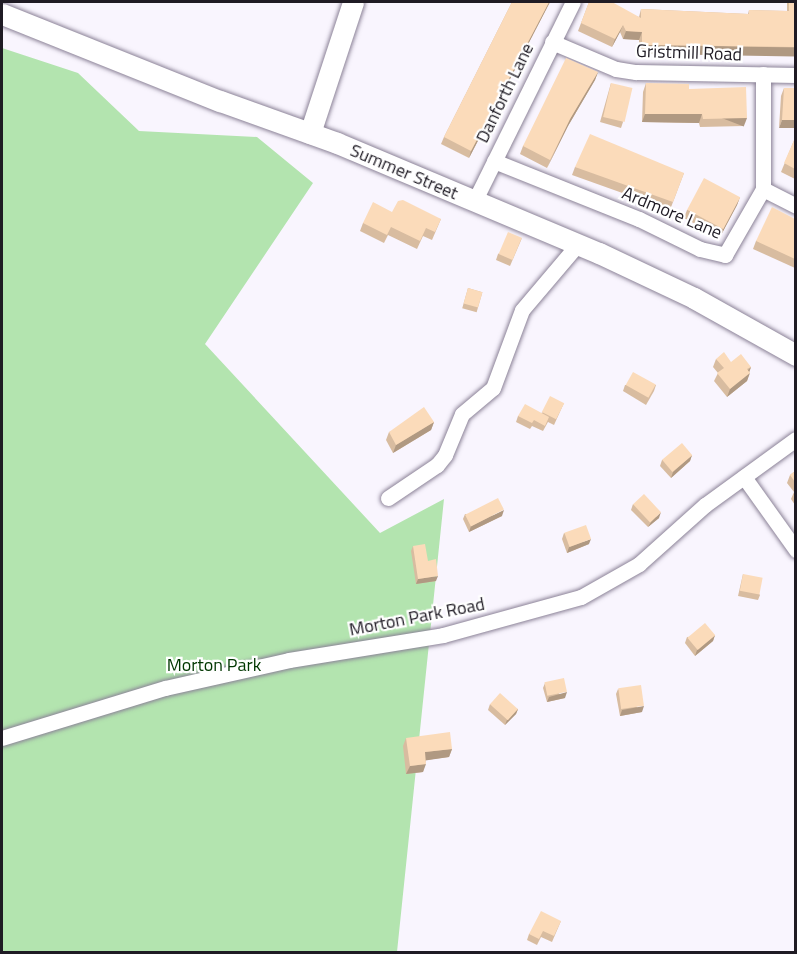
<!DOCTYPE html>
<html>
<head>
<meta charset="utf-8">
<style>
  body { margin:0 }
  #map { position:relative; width:797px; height:954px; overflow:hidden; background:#f9f5fe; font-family:"Titillium Web",sans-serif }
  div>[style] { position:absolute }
  .green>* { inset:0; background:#b3e4af }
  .roads { filter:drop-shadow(0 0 2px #8b8297) drop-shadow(0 0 2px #8b8297) }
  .minor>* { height:15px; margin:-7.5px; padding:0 7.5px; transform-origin:7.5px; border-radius:7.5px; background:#fff }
  .secondary>* { height:21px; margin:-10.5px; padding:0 10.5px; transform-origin:10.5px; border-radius:10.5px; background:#fff }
  .wall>* { inset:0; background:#d8bca0; transform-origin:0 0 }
  .shaded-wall>* { inset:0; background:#b09982; transform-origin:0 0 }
  .building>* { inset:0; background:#fbdbba; transform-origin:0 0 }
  span { translate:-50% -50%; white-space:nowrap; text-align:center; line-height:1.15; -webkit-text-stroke:4.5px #fff; paint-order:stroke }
  .street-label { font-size:18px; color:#1f1b24 }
  .park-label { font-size:18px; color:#003700 }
  .frame { position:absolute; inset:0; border:3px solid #1f1b24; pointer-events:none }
</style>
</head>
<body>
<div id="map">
  <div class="green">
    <div style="clip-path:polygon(2px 48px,78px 73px,139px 131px,257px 137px,313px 183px,205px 344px,380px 533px,444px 499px,397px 952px,2px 952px)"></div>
  </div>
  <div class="roads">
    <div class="minor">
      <div style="left:552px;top:42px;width:69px;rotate:22.9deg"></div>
      <div style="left:616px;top:69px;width:20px;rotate:9deg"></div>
      <div style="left:636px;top:72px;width:160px;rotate:1.1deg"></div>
      <div style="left:494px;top:161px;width:156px;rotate:21.8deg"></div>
      <div style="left:639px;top:219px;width:68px;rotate:26.2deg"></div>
      <div style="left:700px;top:249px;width:26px;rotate:13deg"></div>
      <div style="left:725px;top:255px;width:76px;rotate:-60.1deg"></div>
      <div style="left:763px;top:189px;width:115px;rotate:-90deg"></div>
      <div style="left:763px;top:189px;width:37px;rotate:27deg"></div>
      <div style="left:474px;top:202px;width:223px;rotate:-63.7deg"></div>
      <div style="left:744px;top:477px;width:90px;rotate:54.5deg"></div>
      <div style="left:388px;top:498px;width:59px;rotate:-34deg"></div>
      <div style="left:437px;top:465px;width:13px;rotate:-51deg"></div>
      <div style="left:445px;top:455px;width:44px;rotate:-67.5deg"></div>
      <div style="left:462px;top:414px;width:40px;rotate:-40deg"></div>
      <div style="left:493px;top:388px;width:83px;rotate:-69.6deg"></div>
      <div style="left:522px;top:310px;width:87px;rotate:-49.7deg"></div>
      <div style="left:2px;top:738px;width:170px;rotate:-17.1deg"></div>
      <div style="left:165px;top:688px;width:127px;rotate:-12.7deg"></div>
      <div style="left:289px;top:660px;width:156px;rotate:-9.2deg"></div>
      <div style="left:443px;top:635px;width:143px;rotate:-15.4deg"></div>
      <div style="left:581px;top:597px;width:67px;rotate:-29.6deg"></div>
      <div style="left:639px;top:564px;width:89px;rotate:-41.8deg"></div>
      <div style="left:705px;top:505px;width:112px;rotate:-36deg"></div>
    </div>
    <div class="secondary">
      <div style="left:2px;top:14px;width:235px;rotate:21.8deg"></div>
      <div style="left:220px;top:101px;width:124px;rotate:19.7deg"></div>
      <div style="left:337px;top:143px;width:284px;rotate:22.8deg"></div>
      <div style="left:599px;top:253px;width:105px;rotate:25.3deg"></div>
      <div style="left:694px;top:298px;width:117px;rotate:29.2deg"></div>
      <div style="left:310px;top:133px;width:138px;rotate:-71.8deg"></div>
    </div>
  </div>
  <div class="wall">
    <div style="clip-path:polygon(512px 2px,550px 2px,469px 158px,441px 144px,444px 137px)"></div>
    <div style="clip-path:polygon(589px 2px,639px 17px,641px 9px,748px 14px,749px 10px,787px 11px,787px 2px,795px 2px,795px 55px,646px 53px,639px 50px,639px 40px,623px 39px,620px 32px,612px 47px,578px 31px)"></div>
    <div style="clip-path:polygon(598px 72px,595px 80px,568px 126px,547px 168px,520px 154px,523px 146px)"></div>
    <div style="clip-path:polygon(611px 83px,623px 122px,621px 128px,600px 122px)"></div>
    <div style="clip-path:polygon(646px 83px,689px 89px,744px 126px,700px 127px,699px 123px,642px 122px,643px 92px)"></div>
    <div style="clip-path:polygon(784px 88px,795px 88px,779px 128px,781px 96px)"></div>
    <div style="clip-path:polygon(795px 138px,795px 179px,781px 172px)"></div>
    <div style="clip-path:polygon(575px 167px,684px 173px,670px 210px,572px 175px)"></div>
    <div style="clip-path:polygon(740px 197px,737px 205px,720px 237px,684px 218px,687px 210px)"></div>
    <div style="clip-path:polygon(392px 212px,441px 219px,432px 240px,423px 236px,417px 249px,388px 235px,384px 243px,360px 231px,363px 223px)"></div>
    <div style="clip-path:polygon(795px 219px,795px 268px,753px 249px,756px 241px)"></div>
    <div style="clip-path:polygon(522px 238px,510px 266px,496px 260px,498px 254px)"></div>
    <div style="left:468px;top:288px;width:15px;height:21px;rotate:16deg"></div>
    <div style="clip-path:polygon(716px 359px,751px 367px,747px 381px,727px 397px,714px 381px,718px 373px,713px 367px)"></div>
    <div style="clip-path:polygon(625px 385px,656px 385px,654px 391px,646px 405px,623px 391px)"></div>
    <div style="clip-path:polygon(564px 403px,554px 425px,548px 422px,543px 431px,532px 426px,530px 429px,516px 422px,518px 416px,541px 413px)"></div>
    <div style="clip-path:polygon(434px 422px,431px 430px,393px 453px,386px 440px,389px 432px)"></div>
    <div style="clip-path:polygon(692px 455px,690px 461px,671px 478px,660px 466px,662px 460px)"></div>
    <div style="clip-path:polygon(795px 471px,795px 505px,791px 499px,794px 492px,787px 483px,790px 475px)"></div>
    <div style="clip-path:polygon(633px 504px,659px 518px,648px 527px,631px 510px)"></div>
    <div style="clip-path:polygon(465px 514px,502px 516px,469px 532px,463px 519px)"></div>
    <div style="clip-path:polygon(564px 533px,589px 544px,567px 553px,562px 539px)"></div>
    <div style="clip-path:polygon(413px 546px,428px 561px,436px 581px,416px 584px,411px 551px)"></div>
    <div style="clip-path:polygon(743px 574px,760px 595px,758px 600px,738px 596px)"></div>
    <div style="clip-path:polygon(715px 635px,713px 641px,695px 656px,685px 643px,687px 637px)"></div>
    <div style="clip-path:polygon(545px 683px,565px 698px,547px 702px,543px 688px)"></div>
    <div style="clip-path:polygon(618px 689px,642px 712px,620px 716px,616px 694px)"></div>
    <div style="clip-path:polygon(490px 704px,518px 709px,516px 714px,505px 725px,488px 710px)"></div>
    <div style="clip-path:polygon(406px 738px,452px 749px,449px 757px,426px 760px,423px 772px,406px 774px,403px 746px)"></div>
    <div style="clip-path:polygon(561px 921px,552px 942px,541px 937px,537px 945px,527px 940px,529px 934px)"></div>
  </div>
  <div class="shaded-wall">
    <div style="clip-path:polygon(549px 2px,550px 2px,469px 158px,471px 151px)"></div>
    <div style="clip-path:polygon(623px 25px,620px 32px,612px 47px,615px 39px)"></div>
    <div style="clip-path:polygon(626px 31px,642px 32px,639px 40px,623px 39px)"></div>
    <div style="left:649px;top:45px;width:146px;height:9px;rotate:1deg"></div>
    <div style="clip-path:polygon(598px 72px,595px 80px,568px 126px,547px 168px,570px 119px)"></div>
    <div style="clip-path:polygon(645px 114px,702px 114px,699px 123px,642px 122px)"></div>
    <div style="left:747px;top:118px;width:9px;height:44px;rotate:111deg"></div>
    <div style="clip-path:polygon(782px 120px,795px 120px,795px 128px,779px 128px)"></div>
    <div style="clip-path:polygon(740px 197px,737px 205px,720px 237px,723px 229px)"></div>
    <div style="clip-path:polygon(751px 367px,748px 374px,750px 373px,747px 381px,727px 397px,730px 389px)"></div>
    <div style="clip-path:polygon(434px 422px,431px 430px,393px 453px,396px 445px)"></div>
    <div style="clip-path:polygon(692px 455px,690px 461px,671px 478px,673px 472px)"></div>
    <div style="clip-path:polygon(504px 510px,502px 516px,469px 532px,471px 526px)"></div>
    <div style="clip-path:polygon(661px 512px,659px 518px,648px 527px,651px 522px)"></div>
    <div style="clip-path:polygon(591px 539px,589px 544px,567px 553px,569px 547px)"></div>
    <div style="clip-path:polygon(438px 576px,436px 581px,416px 584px,418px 579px)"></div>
    <div style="clip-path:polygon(715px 635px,713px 641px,695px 656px,697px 650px)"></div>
    <div style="clip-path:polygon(567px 692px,565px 698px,547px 702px,549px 697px)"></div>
    <div style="clip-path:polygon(644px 706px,642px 712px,620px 716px,622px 710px)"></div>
    <div style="clip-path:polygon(518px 709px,516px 714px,505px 725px,507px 720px)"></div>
    <div style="clip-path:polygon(452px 749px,449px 757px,422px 761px,425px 752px)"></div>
    <div style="clip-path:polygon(426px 764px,423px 772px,406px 774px,410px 766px)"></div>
  </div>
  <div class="building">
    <div style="clip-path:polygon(512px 2px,549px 2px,471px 151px,444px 137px)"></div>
    <div style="clip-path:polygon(589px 2px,612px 2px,641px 18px,641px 9px,749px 14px,749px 10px,789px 11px,789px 2px,795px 2px,795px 47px,649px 45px,642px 42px,642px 32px,626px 31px,623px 25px,615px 39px,581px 23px)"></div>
    <div style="clip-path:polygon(566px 58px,598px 72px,570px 119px,550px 160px,523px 146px)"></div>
    <div style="left:611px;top:83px;width:22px;height:35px;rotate:13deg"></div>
    <div style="clip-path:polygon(646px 83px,689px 84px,689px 89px,746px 87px,747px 118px,703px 119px,702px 114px,645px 114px)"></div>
    <div style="clip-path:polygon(784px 88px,795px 88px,795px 120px,782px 120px)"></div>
    <div style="clip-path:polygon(590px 134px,684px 173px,673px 202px,575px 167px)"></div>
    <div style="clip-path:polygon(795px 138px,795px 169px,784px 163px)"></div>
    <div style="left:704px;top:178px;width:41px;height:36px;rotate:28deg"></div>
    <div style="clip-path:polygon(403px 200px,441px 219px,435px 232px,426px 228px,420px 241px,391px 227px,387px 235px,363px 223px,373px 202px,392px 212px,398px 201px)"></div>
    <div style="clip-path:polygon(772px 207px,795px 219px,795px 259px,756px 241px)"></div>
    <div style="left:508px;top:232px;width:15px;height:24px;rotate:23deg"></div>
    <div style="left:468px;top:288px;width:15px;height:16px;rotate:16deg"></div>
    <div style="clip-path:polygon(724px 352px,731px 362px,741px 354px,751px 367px,747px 369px,750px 373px,730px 389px,717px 373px,724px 368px,716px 359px)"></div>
    <div style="left:633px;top:372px;width:26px;height:15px;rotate:29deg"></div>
    <div style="left:550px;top:396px;width:16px;height:18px;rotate:27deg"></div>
    <div style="clip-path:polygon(525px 404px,549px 417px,545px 426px,534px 420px,532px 423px,518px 416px)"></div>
    <div style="clip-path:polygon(424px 407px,434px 422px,396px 445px,389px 432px)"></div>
    <div style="left:682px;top:443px;width:16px;height:26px;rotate:50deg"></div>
    <div style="clip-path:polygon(795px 471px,795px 482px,790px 475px)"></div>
    <div style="left:644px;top:494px;width:25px;height:15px;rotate:47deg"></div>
    <div style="left:498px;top:498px;width:13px;height:37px;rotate:63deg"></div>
    <div style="left:586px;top:525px;width:15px;height:23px;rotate:70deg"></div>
    <div style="clip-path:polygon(425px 544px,428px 561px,436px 559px,438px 576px,418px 579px,413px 546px)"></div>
    <div style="left:743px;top:574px;width:20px;height:17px;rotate:11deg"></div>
    <div style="left:705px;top:623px;width:16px;height:23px;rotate:50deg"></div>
    <div style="left:564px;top:678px;width:14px;height:20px;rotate:78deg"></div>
    <div style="left:641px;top:685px;width:21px;height:23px;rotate:82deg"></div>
    <div style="left:500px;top:693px;width:24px;height:15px;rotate:42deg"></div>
    <div style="clip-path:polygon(450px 732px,452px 749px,425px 752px,426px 764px,410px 766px,406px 738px)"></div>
    <div style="clip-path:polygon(541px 911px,561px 921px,554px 936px,543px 931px,539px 939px,529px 934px)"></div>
  </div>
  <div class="street-label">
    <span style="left:689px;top:53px;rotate:2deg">Gristmill Road</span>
    <span style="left:505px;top:93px;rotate:-64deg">Danforth Lane</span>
    <span style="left:404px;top:172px;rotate:23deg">Summer Street</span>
    <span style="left:672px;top:213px;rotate:23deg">Ardmore Lane</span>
    <span style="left:417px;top:617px;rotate:-11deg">Morton Park Road</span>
  </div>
  <div class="park-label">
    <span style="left:214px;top:665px">Morton Park</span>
  </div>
  <div class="frame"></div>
</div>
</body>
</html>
